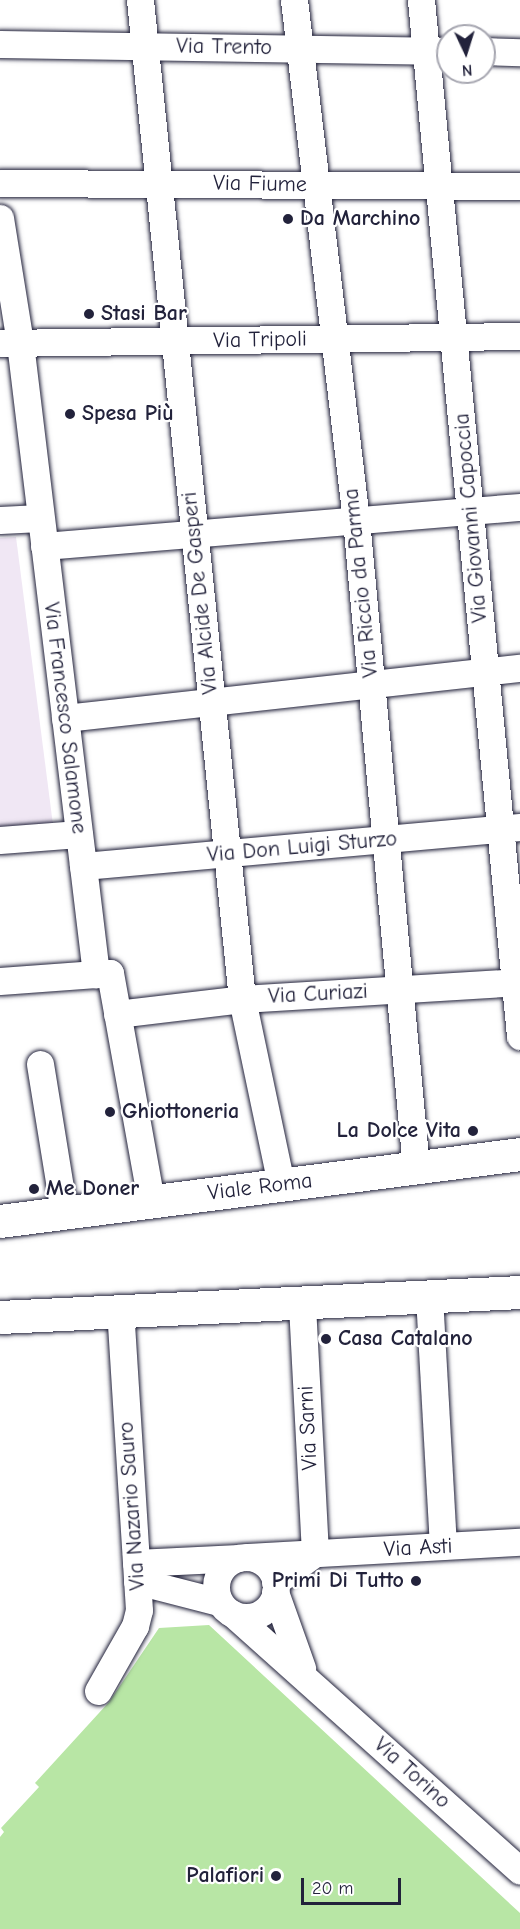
<!DOCTYPE html>
<html>
<head>
<meta charset="utf-8">
<style>
  body { margin:0 }
  #map { position:relative; width:520px; height:1929px; overflow:hidden; background:#fff; font-family:"Comic Neue",sans-serif }
  div>[style] { position:absolute }
  .built>* { inset:0; background:#f0e7f4 }
  .green>* { inset:0; background:#b8e6a5 }
  .roads { filter:drop-shadow(0 0 2px #22223b) drop-shadow(0 0 2px #22223b) }
  .minor>* { height:27px; margin:-13.5px; padding:0 13.5px; transform-origin:13.5px; border-radius:13.5px; background:#fff }
  .minor>.ring { margin:-13.5px; padding:0; box-sizing:content-box; background:none; border:27px solid #fff; border-radius:50% }
  .tertiary>* { height:33px; margin:-16.5px; padding:0 16.5px; transform-origin:16.5px; border-radius:16.5px; background:#fff }
  .dots>* { width:16px; height:16px; translate:-50% -50%; box-sizing:border-box; border:3px solid #fff; border-radius:50% }
  span { translate:-50% -50%; white-space:nowrap; text-align:center; line-height:1.15; -webkit-text-stroke:4.5px #fff; paint-order:stroke }
  .street-label { font-size:22px; color:#22223b }
  .poi-label { font-size:22px; color:#22223b; font-weight:700 }
  .left { translate:0 -50%; text-align:left }
  .right { translate:-100% -50%; text-align:right }
  .north { position:absolute; left:436px; top:24px; width:60px; height:60px; box-sizing:border-box; background:#fff; border:2px solid #a7a7b1; border-radius:50%; rotate:176deg; font-size:16px; font-weight:700; line-height:24px; text-align:center; color:#22223b }
  .north::after { content:''; display:block; margin:auto; width:21px; height:27px; background:#22223b; clip-path:polygon(50% 0,100% 100%,50% 72%,0 100%) }
  .scale { position:absolute; left:301px; top:1878px; width:100px; height:27px; box-sizing:border-box; border:3px solid #22223b; border-top:0; padding-left:8px; font-size:18px; line-height:21px; white-space:nowrap; color:#22223b; -webkit-text-stroke:4px #fff; paint-order:stroke }
</style>
</head>
<body>
<div id="map">
  <div class="built">
    <div style="clip-path:polygon(16px 537px,53px 825px,0 828px,0 538px)"></div>
  </div>
  <div class="green">
    <div style="clip-path:polygon(209px 1625px,520px 1913px,520px 1929px,0 1929px,0 1837px,4px 1832px,1px 1828px,39px 1787px,35px 1783px,109px 1702px,159px 1628px)"></div>
  </div>
  <div class="roads">
    <div class="minor">
      <div style="left:140px;top:0;width:1004px;rotate:84.17deg"></div>
      <div style="left:242px;top:999px;width:189px;rotate:78.1deg"></div>
      <div style="left:294px;top:0;width:524px;rotate:83.2deg"></div>
      <div style="left:356px;top:520px;width:651px;rotate:84.71deg"></div>
      <div style="left:421px;top:0;width:1041px;rotate:84.54deg"></div>
      <div style="left:0;top:44px;width:448px;rotate:0.9deg"></div>
      <div style="left:484px;top:51px;width:36px;rotate:2deg"></div>
      <div style="left:0;top:183px;width:520px;rotate:0.33deg"></div>
      <div style="left:0;top:218px;width:127px;rotate:80.9deg"></div>
      <div style="left:20px;top:343px;width:636px;rotate:83.13deg"></div>
      <div style="left:96px;top:974px;width:14px;rotate:-4deg"></div>
      <div style="left:110px;top:973px;width:231px;rotate:79.8deg"></div>
      <div style="left:0;top:343px;width:520px;rotate:-0.77deg"></div>
      <div style="left:0;top:520px;width:40px;rotate:-2.9deg"></div>
      <div style="left:44px;top:546px;width:478px;rotate:-4.7deg"></div>
      <div style="left:65px;top:718px;width:458px;rotate:-6.3deg"></div>
      <div style="left:0;top:840px;width:79px;rotate:-4.3deg"></div>
      <div style="left:83px;top:866px;width:439px;rotate:-5.1deg"></div>
      <div style="left:0;top:981px;width:96px;rotate:-4.2deg"></div>
      <div style="left:117px;top:1014px;width:126px;rotate:-6.8deg"></div>
      <div style="left:242px;top:999px;width:279px;rotate:-3.5deg"></div>
      <div style="left:40px;top:1064px;width:150px;rotate:80.8deg"></div>
      <div style="left:429px;top:1296px;width:250px;rotate:86.8deg"></div>
      <div style="left:248px;top:1557px;width:272px;rotate:-3.2deg"></div>
      <div class="ring" style="left:216px;top:1557px;width:33px;height:33px"></div>
      <div style="left:136px;top:1563px;width:103px;rotate:-2.8deg"></div>
      <div style="left:137px;top:1581px;width:85px;rotate:14.4deg"></div>
      <div style="left:275px;top:1582px;width:49px;rotate:-35.9deg"></div>
      <div style="left:315px;top:1553px;width:251px;rotate:-93deg"></div>
      <div style="left:275px;top:1592px;width:81px;rotate:70.4deg"></div>
      <div style="left:233px;top:1614px;width:385px;rotate:41.8deg"></div>
      <div style="left:98px;top:1691px;width:75px;rotate:-60.4deg"></div>
      <div style="left:135px;top:1626px;width:16px;rotate:-76deg"></div>
      <div style="left:139px;top:1610px;width:299px;rotate:-93.6deg"></div>
    </div>
    <div class="tertiary">
      <div style="left:0;top:1221px;width:524px;rotate:-7.34deg"></div>
      <div style="left:0;top:1317px;width:521px;rotate:-2.75deg"></div>
    </div>
  </div>
  <div class="dots">
    <div style="left:288px;top:219px;background:#22223b"></div>
    <div style="left:89px;top:314px;background:#22223b"></div>
    <div style="left:70px;top:414px;background:#22223b"></div>
    <div style="left:110px;top:1112px;background:#22223b"></div>
    <div style="left:473px;top:1131px;background:#22223b"></div>
    <div style="left:34px;top:1189px;background:#22223b"></div>
    <div style="left:326px;top:1339px;background:#22223b"></div>
    <div style="left:416px;top:1581px;background:#22223b"></div>
    <div style="left:276px;top:1876px;background:#22223b"></div>
  </div>
  <div class="street-label">
    <span style="left:224px;top:47px;rotate:1deg">Via Trento</span>
    <span style="left:260px;top:184px;rotate:1deg">Via Fiume</span>
    <span style="left:260px;top:340px;rotate:-1deg">Via Tripoli</span>
    <span style="left:471px;top:518px;rotate:-95deg">Via Giovanni Capoccia</span>
    <span style="left:361px;top:583px;rotate:-96deg">Via Riccio da Parma</span>
    <span style="left:200px;top:593px;rotate:-96deg">Via Alcide De Gasperi</span>
    <span style="left:65px;top:718px;rotate:83deg">Via Francesco Salamone</span>
    <span style="left:302px;top:847px;rotate:-5deg">Via Don Luigi Sturzo</span>
    <span style="left:318px;top:994px;rotate:-3deg">Via Curiazi</span>
    <span style="left:260px;top:1187px;rotate:-7deg">Viale Roma</span>
    <span style="left:308px;top:1428px;rotate:-93deg">Via Sarni</span>
    <span style="left:132px;top:1506px;rotate:-94deg">Via Nazario Sauro</span>
    <span style="left:418px;top:1548px;rotate:-3deg">Via Asti</span>
    <span style="left:412px;top:1773px;rotate:42deg">Via Torino</span>
  </div>
  <div class="poi-label">
    <span class="left" style="left:300px;top:219px">Da Marchino</span>
    <span class="left" style="left:101px;top:314px">Stasi Bar</span>
    <span class="left" style="left:82px;top:414px">Spesa Più</span>
    <span class="left" style="left:122px;top:1112px">Ghiottoneria</span>
    <span class="right" style="left:461px;top:1131px">La Dolce Vita</span>
    <span class="left" style="left:46px;top:1189px">Me Doner</span>
    <span class="left" style="left:338px;top:1339px">Casa Catalano</span>
    <span class="right" style="left:404px;top:1581px">Primi Di Tutto</span>
    <span class="right" style="left:264px;top:1876px">Palafiori</span>
  </div>
  <div class="north">N</div>
  <div class="scale">20 m</div>
</div>
</body>
</html>
